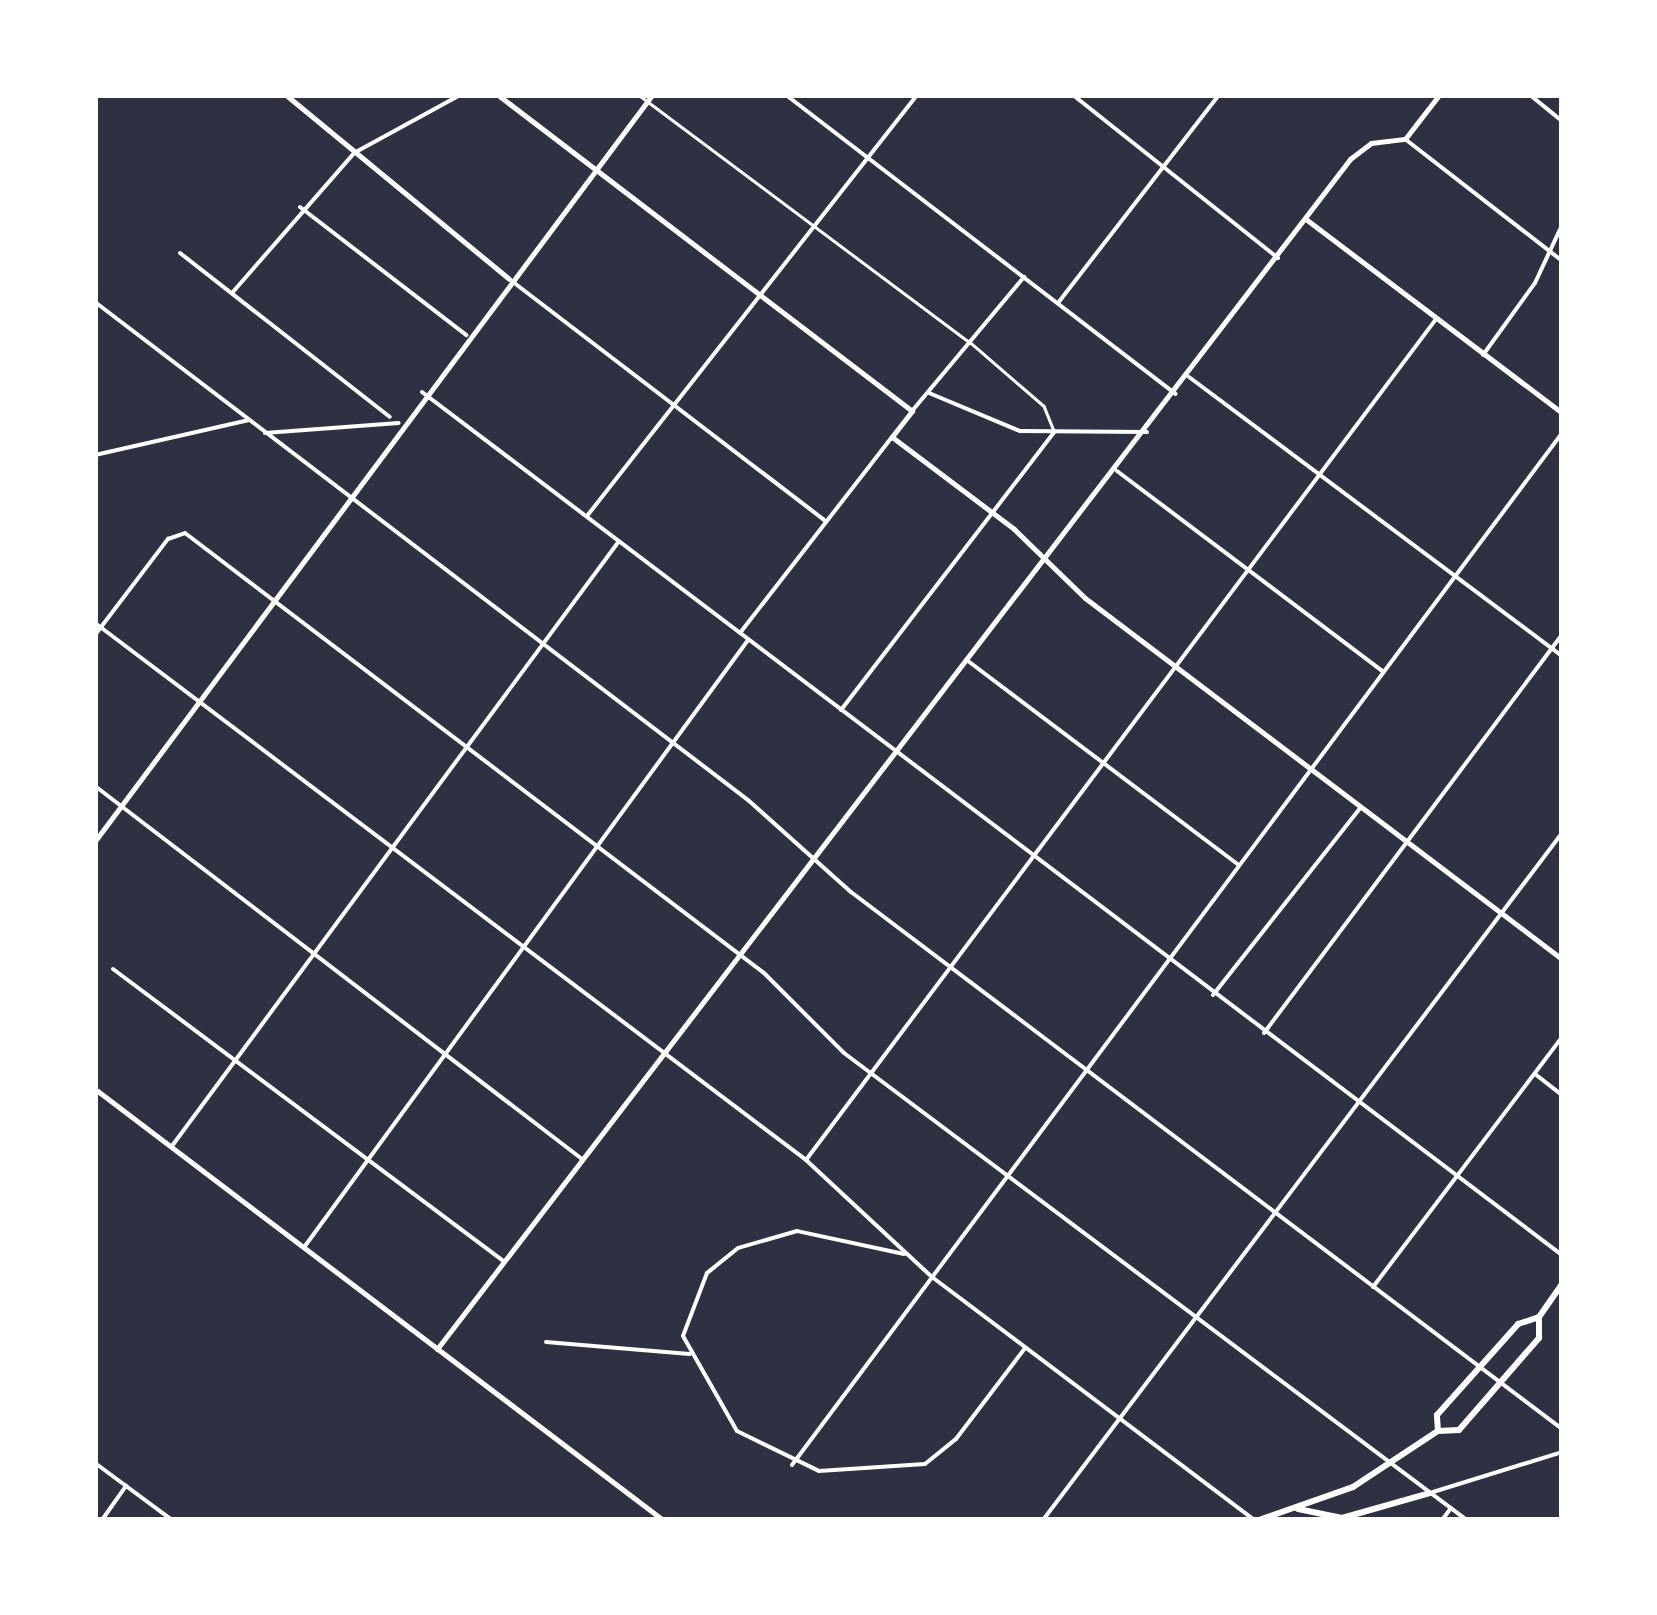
<!DOCTYPE html>
<html>
<head>
<meta charset="utf-8">
<style>
  body { margin:0 }
  #map { position:relative; width:1657px; height:1615px; overflow:hidden; background:#2d3142; font-family:Signika,sans-serif }
  div>[style] { position:absolute }
  .service>* { height:2.5px; margin:-1.25px; padding:0 1.25px; transform-origin:1.25px; border-radius:1.25px; background:#fff }
  .minor>* { height:4px; margin:-2px; padding:0 2px; transform-origin:2px; border-radius:2px; background:#fff }
  .tertiary>* { height:5px; margin:-2.5px; padding:0 2.5px; transform-origin:2.5px; border-radius:2.5px; background:#fff }
  .secondary>* { height:5px; margin:-2.5px; padding:0 2.5px; transform-origin:2.5px; border-radius:2.5px; background:#fff }
  .primary>* { height:6px; margin:-3px; padding:0 3px; transform-origin:3px; border-radius:3px; background:#fff }
  span { translate:-50% -50%; white-space:nowrap; text-align:center; line-height:1.15; -webkit-text-stroke:8px #fff; paint-order:stroke }
  .frame { position:absolute; inset:0; border:98px solid #fff; pointer-events:none }
</style>
</head>
<body>
<div id="map">
  <div class="service">
    <div style="left:639px;top:95px;width:414px;rotate:36.8deg"></div>
    <div style="left:971px;top:343px;width:96px;rotate:40.8deg"></div>
    <div style="left:1044px;top:406px;width:27px;rotate:68deg"></div>
  </div>
  <div class="minor">
    <div style="left:786px;top:95px;width:491px;rotate:37.5deg"></div>
    <div style="left:1073px;top:95px;width:262px;rotate:38.5deg"></div>
    <div style="left:1530px;top:95px;width:41px;rotate:39.1deg"></div>
    <div style="left:1405px;top:139px;width:199px;rotate:37.8deg"></div>
    <div style="left:300px;top:207px;width:210px;rotate:37.6deg"></div>
    <div style="left:180px;top:253px;width:266px;rotate:38deg"></div>
    <div style="left:513px;top:282px;width:394px;rotate:37.4deg"></div>
    <div style="left:232px;top:293px;width:186px;rotate:-48.9deg"></div>
    <div style="left:354px;top:153px;width:121px;rotate:-28.7deg"></div>
    <div style="left:95px;top:302px;width:821px;rotate:37.33deg"></div>
    <div style="left:748px;top:800px;width:138px;rotate:41.8deg"></div>
    <div style="left:851px;top:892px;width:891px;rotate:37.06deg"></div>
    <div style="left:1058px;top:303px;width:263px;rotate:-52.3deg"></div>
    <div style="left:1483px;top:355px;width:89px;rotate:-54.2deg"></div>
    <div style="left:1535px;top:283px;width:64px;rotate:-65deg"></div>
    <div style="left:1189px;top:377px;width:466px;rotate:36.8deg"></div>
    <div style="left:422px;top:392px;width:1430px;rotate:37.13deg"></div>
    <div style="left:929px;top:393px;width:99px;rotate:22.7deg"></div>
    <div style="left:1020px;top:431px;width:127px;rotate:0.5deg"></div>
    <div style="left:912px;top:411px;width:175px;rotate:-50.1deg"></div>
    <div style="left:265px;top:433px;width:134px;rotate:-4.3deg"></div>
    <div style="left:95px;top:455px;width:158px;rotate:-12.8deg"></div>
    <div style="left:1117px;top:471px;width:332px;rotate:37deg"></div>
    <div style="left:587px;top:516px;width:535px;rotate:-51.91deg"></div>
    <div style="left:95px;top:623px;width:891px;rotate:37.06deg"></div>
    <div style="left:806px;top:1160px;width:172px;rotate:42.9deg"></div>
    <div style="left:932px;top:1277px;width:403px;rotate:37deg"></div>
    <div style="left:740px;top:633px;width:248px;rotate:-52.2deg"></div>
    <div style="left:95px;top:635px;width:121px;rotate:-52.8deg"></div>
    <div style="left:168px;top:539px;width:18px;rotate:-19deg"></div>
    <div style="left:185px;top:533px;width:727px;rotate:37.23deg"></div>
    <div style="left:764px;top:973px;width:113px;rotate:45deg"></div>
    <div style="left:844px;top:1053px;width:779px;rotate:36.86deg"></div>
    <div style="left:968px;top:661px;width:339px;rotate:37deg"></div>
    <div style="left:841px;top:710px;width:350px;rotate:-52.5deg"></div>
    <div style="left:95px;top:786px;width:613px;rotate:37.45deg"></div>
    <div style="left:113px;top:969px;width:489px;rotate:36.8deg"></div>
    <div style="left:1213px;top:995px;width:239px;rotate:-51.8deg"></div>
    <div style="left:1264px;top:1033px;width:498px;rotate:-53.2deg"></div>
    <div style="left:1535px;top:1074px;width:34px;rotate:38deg"></div>
    <div style="left:172px;top:1146px;width:752px;rotate:-53.54deg"></div>
    <div style="left:806px;top:1160px;width:1051px;rotate:-53.16deg"></div>
    <div style="left:305px;top:1246px;width:751px;rotate:-53.83deg"></div>
    <div style="left:904px;top:1254px;width:109px;rotate:-167.9deg"></div>
    <div style="left:797px;top:1231px;width:61px;rotate:163.9deg"></div>
    <div style="left:738px;top:1248px;width:40px;rotate:141deg"></div>
    <div style="left:707px;top:1273px;width:67px;rotate:110.9deg"></div>
    <div style="left:683px;top:1336px;width:109px;rotate:60.4deg"></div>
    <div style="left:737px;top:1431px;width:91px;rotate:26deg"></div>
    <div style="left:819px;top:1471px;width:106px;rotate:-3.8deg"></div>
    <div style="left:925px;top:1464px;width:40px;rotate:-39deg"></div>
    <div style="left:956px;top:1439px;width:114px;rotate:-52.8deg"></div>
    <div style="left:1373px;top:1287px;width:313px;rotate:-52.9deg"></div>
    <div style="left:546px;top:1342px;width:144px;rotate:4.8deg"></div>
    <div style="left:95px;top:1463px;width:96px;rotate:36.5deg"></div>
    <div style="left:792px;top:1465px;width:1288px;rotate:-53.27deg"></div>
    <div style="left:1433px;top:1492px;width:135px;rotate:-17.2deg"></div>
    <div style="left:102px;top:1520px;width:42px;rotate:-54.8deg"></div>
    <div style="left:1043px;top:1520px;width:861px;rotate:-52.93deg"></div>
    <div style="left:1442px;top:1520px;width:15px;rotate:-53deg"></div>
  </div>
  <div class="tertiary">
    <div style="left:286px;top:95px;width:289px;rotate:39.5deg"></div>
    <div style="left:498px;top:95px;width:521px;rotate:37.35deg"></div>
    <div style="left:912px;top:411px;width:33px;rotate:128deg"></div>
    <div style="left:892px;top:437px;width:153px;rotate:37deg"></div>
    <div style="left:1014px;top:529px;width:99px;rotate:44.2deg"></div>
    <div style="left:1085px;top:598px;width:598px;rotate:37.12deg"></div>
    <div style="left:1307px;top:220px;width:320px;rotate:37.1deg"></div>
    <div style="left:95px;top:1089px;width:713px;rotate:37.19deg"></div>
    <div style="left:437px;top:1349px;width:1500px;rotate:-52.5deg"></div>
    <div style="left:1350px;top:159px;width:26px;rotate:-37deg"></div>
    <div style="left:1371px;top:143px;width:34px;rotate:-7deg"></div>
    <div style="left:1405px;top:139px;width:56px;rotate:-52.3deg"></div>
  </div>
  <div class="secondary">
    <div style="left:95px;top:841px;width:931px;rotate:-53.25deg"></div>
  </div>
  <div class="primary">
    <div style="left:1438px;top:1431px;width:16px;rotate:-94deg"></div>
    <div style="left:1437px;top:1415px;width:122px;rotate:-48.3deg"></div>
    <div style="left:1518px;top:1324px;width:22px;rotate:-18deg"></div>
    <div style="left:1298px;top:1509px;width:45px;rotate:11.6deg"></div>
    <div style="left:1342px;top:1518px;width:91px;rotate:-15.9deg"></div>
    <div style="left:1259px;top:1520px;width:100px;rotate:-19.3deg"></div>
    <div style="left:1353px;top:1487px;width:102px;rotate:-33.4deg"></div>
    <div style="left:1438px;top:1431px;width:21px;rotate:-3deg"></div>
    <div style="left:1459px;top:1430px;width:122px;rotate:-49deg"></div>
    <div style="left:1539px;top:1338px;width:21px;rotate:-90deg"></div>
    <div style="left:1539px;top:1317px;width:40px;rotate:-55.1deg"></div>
  </div>
  <div class="frame"></div>
</div>
</body>
</html>
